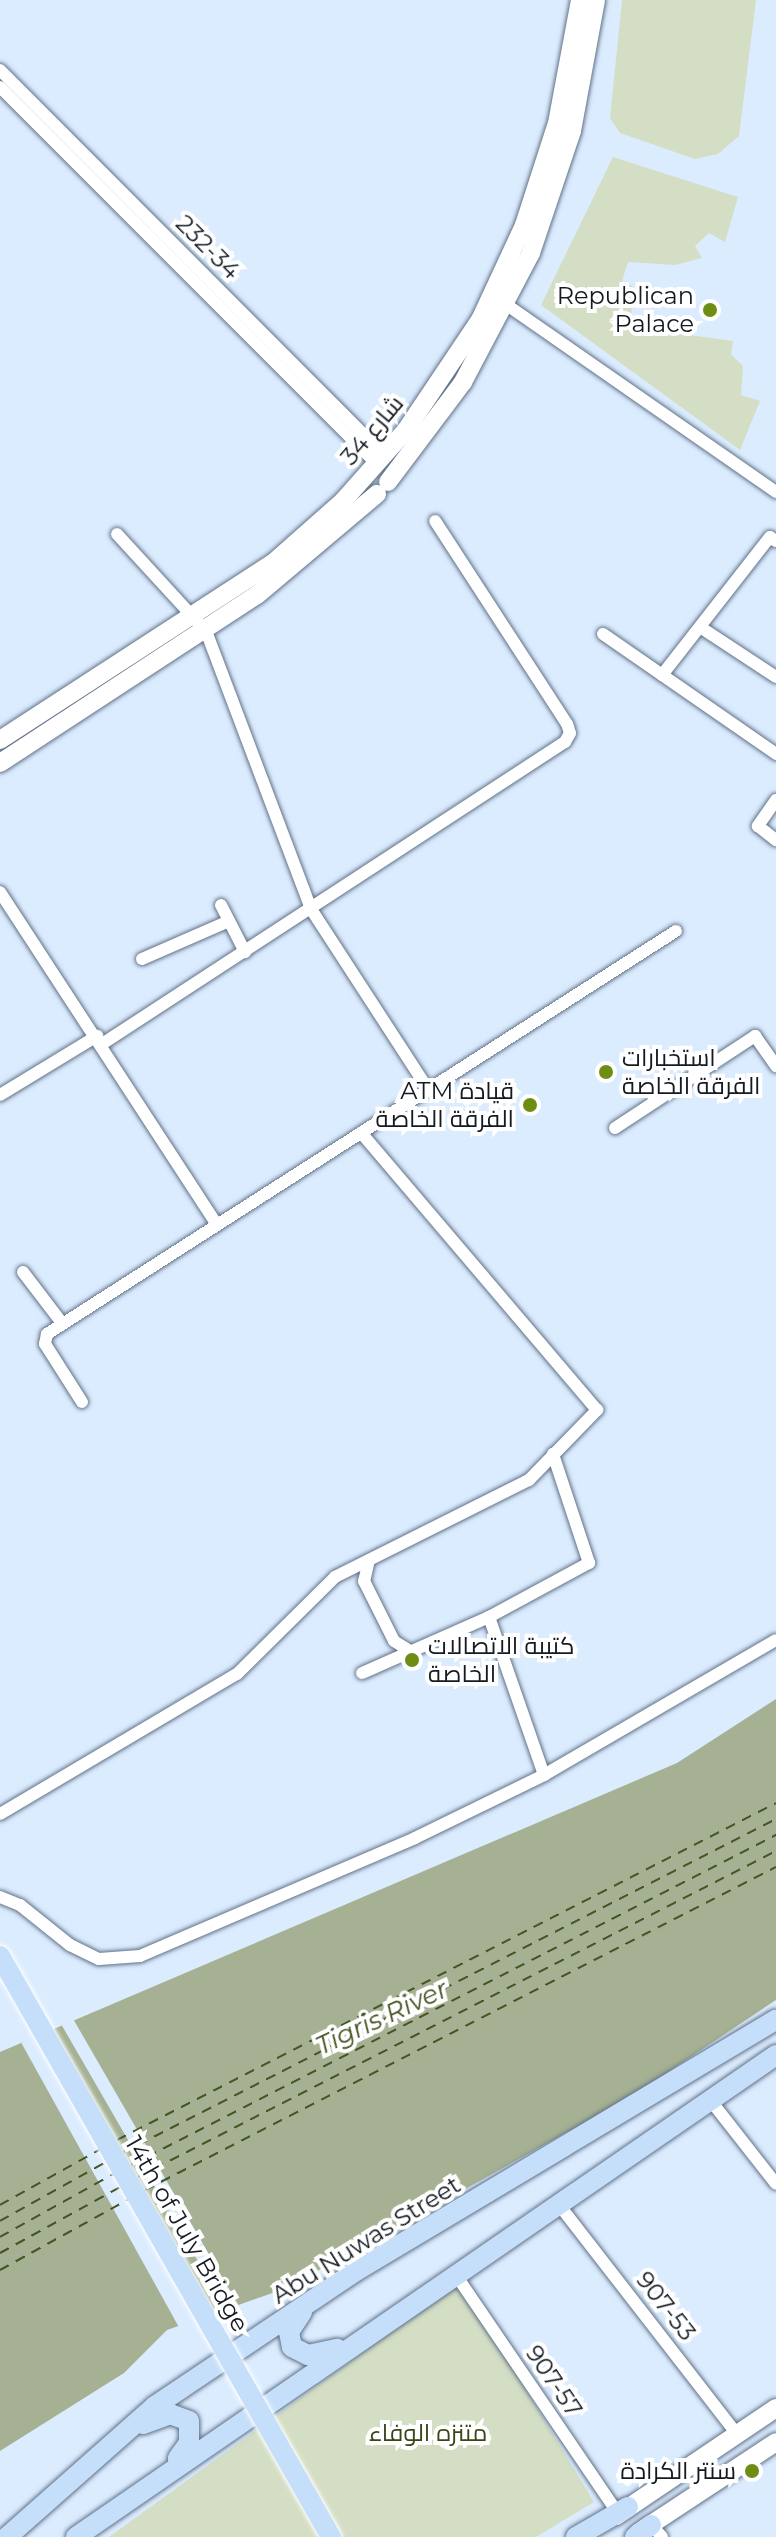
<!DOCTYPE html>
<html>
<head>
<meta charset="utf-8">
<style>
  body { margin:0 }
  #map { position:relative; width:776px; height:2537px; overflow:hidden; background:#dcecff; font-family:Montserrat,Cairo,sans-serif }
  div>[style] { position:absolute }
  .green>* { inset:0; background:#d4dec4 }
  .water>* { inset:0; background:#a5b192 }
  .pier>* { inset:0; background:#dcecff; transform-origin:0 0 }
  .ferry>* { height:2px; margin-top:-1px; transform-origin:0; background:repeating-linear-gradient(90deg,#445423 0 10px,transparent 0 18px) }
  .roads { filter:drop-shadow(0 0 2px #607287) drop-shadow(0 0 2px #607287) }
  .minor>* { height:12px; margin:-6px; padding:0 6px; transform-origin:6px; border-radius:6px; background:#fff }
  .secondary>* { height:18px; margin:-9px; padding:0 9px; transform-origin:9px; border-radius:9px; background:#fff }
  .primary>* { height:20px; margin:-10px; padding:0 10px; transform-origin:10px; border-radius:10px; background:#c5dffb }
  .bridges { filter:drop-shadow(0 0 2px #fff) drop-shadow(0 0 2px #fff) }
  .primary-bridge>* { height:20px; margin:-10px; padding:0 10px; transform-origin:10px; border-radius:10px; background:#c5dffb }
  .dots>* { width:22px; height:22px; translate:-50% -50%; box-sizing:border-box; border:4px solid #fff; border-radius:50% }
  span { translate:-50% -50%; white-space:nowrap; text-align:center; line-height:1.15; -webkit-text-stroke:8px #fff; paint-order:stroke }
  .street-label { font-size:24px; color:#131a22 }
  .poi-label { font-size:24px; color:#131a22 }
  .right { translate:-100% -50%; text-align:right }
  .left { translate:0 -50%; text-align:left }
  .park-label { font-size:24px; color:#384716 }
  .water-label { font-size:26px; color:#445423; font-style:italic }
</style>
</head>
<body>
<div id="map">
  <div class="green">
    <div style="clip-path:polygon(622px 0,756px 0,739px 136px,718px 154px,695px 159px,620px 133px,610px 118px)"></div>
    <div style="clip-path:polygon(613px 157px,738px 197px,725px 242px,709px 233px,695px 246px,702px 258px,675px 265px,628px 262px,622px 281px,634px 287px,631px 317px,637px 328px,733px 341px,731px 354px,743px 366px,741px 395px,760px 401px,740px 450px,541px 305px)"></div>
    <div style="clip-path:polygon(456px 2285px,489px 2329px,594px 2502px,536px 2537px,109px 2537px)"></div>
  </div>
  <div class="water">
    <div style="clip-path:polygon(776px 1699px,776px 2000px,632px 2096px,352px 2252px,284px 2289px,167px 2330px,124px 2373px,0 2451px,0 2052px,677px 1763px)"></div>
  </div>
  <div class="pier">
    <div style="left:72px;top:2017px;width:335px;height:13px;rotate:60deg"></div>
    <div style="left:52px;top:2026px;width:333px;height:35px;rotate:61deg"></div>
  </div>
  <div class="ferry">
    <div style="left:117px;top:2140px;width:740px;rotate:-27.08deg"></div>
    <div style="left:122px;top:2153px;width:734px;rotate:-27.05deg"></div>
    <div style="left:131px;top:2165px;width:725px;rotate:-27.1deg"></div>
    <div style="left:138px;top:2177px;width:716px;rotate:-27.07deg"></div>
    <div style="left:145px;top:2190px;width:709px;rotate:-27.11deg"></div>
    <div style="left:0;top:2205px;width:115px;rotate:-29deg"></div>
    <div style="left:0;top:2221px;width:121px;rotate:-29.1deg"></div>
    <div style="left:0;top:2237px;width:132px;rotate:-29.1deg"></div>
    <div style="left:0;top:2253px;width:139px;rotate:-28.8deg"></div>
    <div style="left:0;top:2270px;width:147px;rotate:-28.8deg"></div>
  </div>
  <div class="roads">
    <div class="minor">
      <div style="left:0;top:70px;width:545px;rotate:45.07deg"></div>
      <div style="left:0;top:87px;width:533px;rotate:45deg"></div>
      <div style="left:507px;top:305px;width:328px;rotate:34.8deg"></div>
      <div style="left:117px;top:534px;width:132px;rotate:47.5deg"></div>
      <div style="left:206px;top:631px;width:297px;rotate:69.3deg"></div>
      <div style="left:311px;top:909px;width:217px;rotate:57deg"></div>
      <div style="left:700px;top:627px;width:91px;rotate:33.3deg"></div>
      <div style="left:603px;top:634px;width:211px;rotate:34.7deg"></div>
      <div style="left:662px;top:675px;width:175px;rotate:-52deg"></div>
      <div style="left:770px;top:537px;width:7px;rotate:34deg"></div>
      <div style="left:776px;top:800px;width:32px;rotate:125deg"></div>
      <div style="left:758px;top:826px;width:23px;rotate:38deg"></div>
      <div style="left:0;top:892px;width:397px;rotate:56.9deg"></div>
      <div style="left:221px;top:905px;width:53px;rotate:62.9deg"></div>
      <div style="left:142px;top:959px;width:95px;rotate:-23.6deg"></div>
      <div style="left:102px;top:1044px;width:553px;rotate:-33.12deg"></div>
      <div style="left:565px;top:742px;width:10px;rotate:-61deg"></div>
      <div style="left:570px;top:733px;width:9px;rotate:-108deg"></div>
      <div style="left:567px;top:724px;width:242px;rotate:-123deg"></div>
      <div style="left:0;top:1095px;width:114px;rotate:-31.3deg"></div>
      <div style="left:615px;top:1128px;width:168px;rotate:-33.3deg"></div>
      <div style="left:755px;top:1036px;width:37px;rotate:55deg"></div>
      <div style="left:23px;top:1272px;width:64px;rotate:52.6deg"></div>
      <div style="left:82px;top:1402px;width:69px;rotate:-122.5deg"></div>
      <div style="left:45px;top:1344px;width:10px;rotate:-79deg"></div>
      <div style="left:47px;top:1334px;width:747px;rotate:-32.65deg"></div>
      <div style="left:369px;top:1560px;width:22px;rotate:103deg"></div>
      <div style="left:364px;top:1581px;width:67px;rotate:63.4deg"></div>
      <div style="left:394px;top:1641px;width:19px;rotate:32deg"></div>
      <div style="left:489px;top:1617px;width:167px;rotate:70.8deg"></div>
      <div style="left:362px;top:1673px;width:139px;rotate:-23.8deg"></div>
      <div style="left:489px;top:1617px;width:114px;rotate:-28.4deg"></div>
      <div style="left:589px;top:1563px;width:115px;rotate:-108.3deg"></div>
      <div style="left:0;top:1814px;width:275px;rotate:-30.6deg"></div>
      <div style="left:237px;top:1674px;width:138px;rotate:-44.7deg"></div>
      <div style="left:335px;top:1577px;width:217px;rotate:-26.6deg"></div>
      <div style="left:529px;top:1480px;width:98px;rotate:-45.8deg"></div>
      <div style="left:597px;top:1410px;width:364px;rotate:-130.4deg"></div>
      <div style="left:0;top:1897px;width:22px;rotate:22deg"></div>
      <div style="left:20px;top:1905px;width:64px;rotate:38.7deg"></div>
      <div style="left:70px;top:1945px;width:32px;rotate:26deg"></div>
      <div style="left:99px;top:1959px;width:41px;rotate:-4.2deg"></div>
      <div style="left:140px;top:1956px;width:299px;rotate:-23.2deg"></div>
      <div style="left:415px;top:1838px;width:144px;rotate:-26deg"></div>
      <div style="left:544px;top:1775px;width:268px;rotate:-30.2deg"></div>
      <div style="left:711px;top:2101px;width:105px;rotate:51.9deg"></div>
      <div style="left:560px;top:2206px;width:289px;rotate:52.2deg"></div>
      <div style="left:456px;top:2275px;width:287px;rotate:55.8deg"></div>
      <div style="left:651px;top:2525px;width:16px;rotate:47deg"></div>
    </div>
    <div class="secondary">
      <div style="left:388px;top:482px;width:125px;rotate:-53.1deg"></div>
      <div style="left:463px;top:382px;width:146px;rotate:-62.2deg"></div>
      <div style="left:531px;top:253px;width:129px;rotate:-71.4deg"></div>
      <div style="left:572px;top:131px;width:133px;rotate:-79.6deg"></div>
      <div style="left:0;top:740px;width:325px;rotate:-33deg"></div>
      <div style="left:273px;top:563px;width:94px;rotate:-41.5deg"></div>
      <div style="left:343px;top:501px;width:95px;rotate:-48.4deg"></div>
      <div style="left:406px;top:430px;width:133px;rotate:-56.1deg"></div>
      <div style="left:480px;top:320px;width:105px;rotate:-65.1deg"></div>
      <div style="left:524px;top:225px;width:107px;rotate:-72.1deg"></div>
      <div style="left:557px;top:123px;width:125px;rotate:-79.4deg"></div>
      <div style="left:0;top:763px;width:307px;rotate:-33.2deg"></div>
      <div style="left:257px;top:595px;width:157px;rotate:-40.1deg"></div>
      <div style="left:616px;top:2516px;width:193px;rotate:-34deg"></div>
      <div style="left:638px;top:2533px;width:165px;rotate:-33.4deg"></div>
    </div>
    <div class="primary">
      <div style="left:302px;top:2312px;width:24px;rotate:123deg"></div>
      <div style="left:289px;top:2332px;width:15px;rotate:79deg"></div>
      <div style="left:292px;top:2347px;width:18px;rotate:27deg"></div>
      <div style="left:308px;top:2355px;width:30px;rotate:-12deg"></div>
      <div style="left:143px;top:2424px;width:29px;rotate:-20deg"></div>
      <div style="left:170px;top:2414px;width:20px;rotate:20deg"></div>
      <div style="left:189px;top:2421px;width:22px;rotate:90deg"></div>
      <div style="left:189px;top:2443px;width:19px;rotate:126deg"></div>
      <div style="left:7px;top:2537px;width:198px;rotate:-41.5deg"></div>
      <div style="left:155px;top:2406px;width:242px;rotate:-33.9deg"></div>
      <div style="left:356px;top:2271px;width:489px;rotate:-30.9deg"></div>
      <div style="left:76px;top:2537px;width:850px;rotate:-34.55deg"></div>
      <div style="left:576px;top:2537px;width:60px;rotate:-30deg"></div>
      <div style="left:635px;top:2537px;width:20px;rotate:-37deg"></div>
    </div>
  </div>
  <div class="bridges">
    <div class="primary-bridge">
      <div style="left:0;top:1956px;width:669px;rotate:60.33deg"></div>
    </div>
  </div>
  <div class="dots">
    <div style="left:710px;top:310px;background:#6d8d13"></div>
    <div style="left:606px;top:1072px;background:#6d8d13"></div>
    <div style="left:530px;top:1105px;background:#6d8d13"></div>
    <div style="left:412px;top:1660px;background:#6d8d13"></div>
    <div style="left:752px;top:2471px;background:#6d8d13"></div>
  </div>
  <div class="street-label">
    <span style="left:208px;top:247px;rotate:45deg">232-34</span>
    <span style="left:372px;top:430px;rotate:-50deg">شارع 34</span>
    <span style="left:187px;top:2234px;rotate:60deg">14th of July Bridge</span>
    <span style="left:366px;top:2240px;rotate:-32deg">Abu Nuwas Street</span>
    <span style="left:666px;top:2306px;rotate:52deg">907-53</span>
    <span style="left:554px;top:2381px;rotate:56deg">907-57</span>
  </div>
  <div class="poi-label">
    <span class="right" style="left:694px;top:310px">Republican<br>Palace</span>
    <span class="left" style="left:622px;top:1072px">استخبارات<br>الفرقة الخاصة</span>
    <span class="right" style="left:514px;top:1105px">ATM قيادة<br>الفرقة الخاصة</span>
    <span class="left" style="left:428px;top:1660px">كتيبة الاتصالات<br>الخاصة</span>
    <span class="right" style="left:736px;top:2471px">سنتر الكرادة</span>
  </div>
  <div class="park-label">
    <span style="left:428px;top:2433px">متنزه الوفاء</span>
  </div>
  <div class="water-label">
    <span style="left:382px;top:2018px;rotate:-25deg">Tigris River</span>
  </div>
</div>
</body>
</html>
